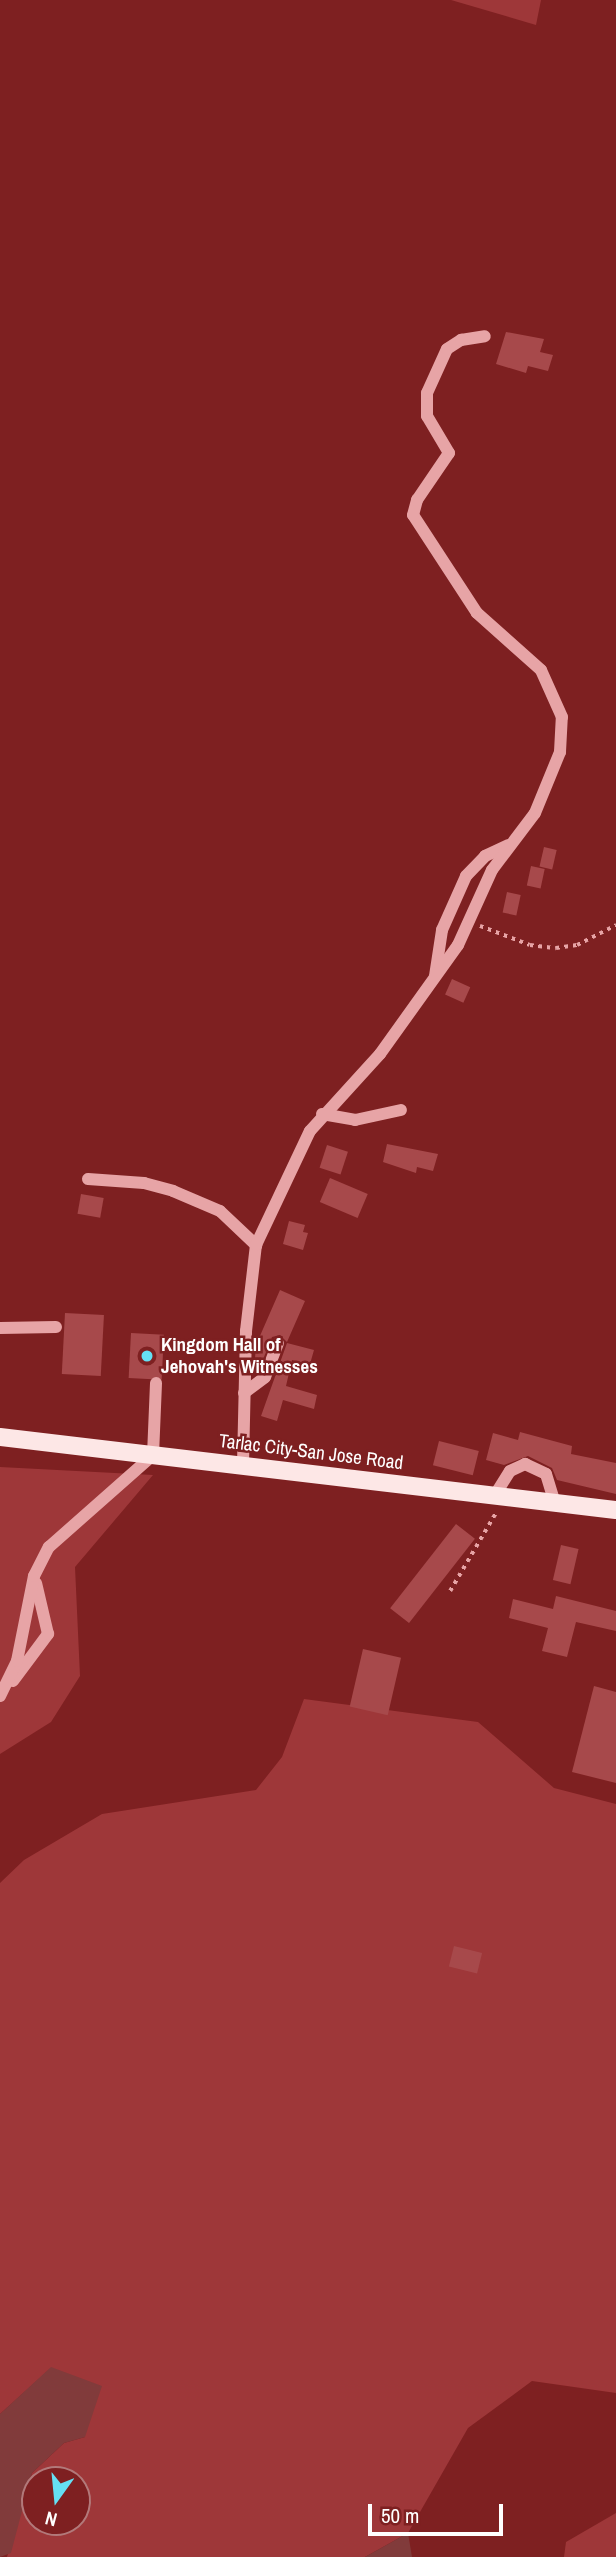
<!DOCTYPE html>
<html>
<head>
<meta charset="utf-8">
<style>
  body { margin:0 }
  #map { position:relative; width:616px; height:2557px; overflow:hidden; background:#7e2021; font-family:"Archivo Narrow",sans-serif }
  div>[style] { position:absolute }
  .green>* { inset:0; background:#9e3739 }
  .water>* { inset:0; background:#813b3b }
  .building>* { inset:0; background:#a7494b; transform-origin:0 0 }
  .path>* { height:3.5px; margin-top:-1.75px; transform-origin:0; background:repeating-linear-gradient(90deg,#e7a4a6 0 3.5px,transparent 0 8.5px) }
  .minor>* { height:12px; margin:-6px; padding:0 6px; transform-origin:6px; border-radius:6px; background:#e7a4a6 }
  .major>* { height:18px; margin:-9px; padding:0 9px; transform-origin:9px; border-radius:9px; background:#fde7e6 }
  .dots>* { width:19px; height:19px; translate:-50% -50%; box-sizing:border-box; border:4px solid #7e2021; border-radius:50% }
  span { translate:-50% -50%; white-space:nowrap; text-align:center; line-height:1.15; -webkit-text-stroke:5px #7e2021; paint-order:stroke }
  .poi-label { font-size:19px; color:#fff; font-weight:700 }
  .left { translate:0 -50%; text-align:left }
  .street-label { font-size:19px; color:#fff }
  .north { position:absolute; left:21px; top:2466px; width:70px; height:70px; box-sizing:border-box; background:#7e2021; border:2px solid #b2797a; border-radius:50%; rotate:195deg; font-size:19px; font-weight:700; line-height:28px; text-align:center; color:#fff }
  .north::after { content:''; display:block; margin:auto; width:24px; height:32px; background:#65e0f4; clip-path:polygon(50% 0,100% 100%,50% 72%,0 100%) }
  .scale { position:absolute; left:368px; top:2504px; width:135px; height:32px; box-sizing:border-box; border:4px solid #fff; border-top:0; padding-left:9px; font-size:21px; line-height:24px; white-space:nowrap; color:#fff; -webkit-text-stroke:5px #7e2021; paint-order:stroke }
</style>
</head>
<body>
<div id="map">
  <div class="green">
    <div style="clip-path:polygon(451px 0,541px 0,536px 25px)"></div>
    <div style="clip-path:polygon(0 1467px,153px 1475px,75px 1567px,80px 1676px,51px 1722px,0 1754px)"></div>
    <div style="clip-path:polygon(evenodd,304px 1699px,478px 1722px,554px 1788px,616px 1804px,616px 2393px,532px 2381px,468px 2428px,408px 2533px,365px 2557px,7px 2557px,32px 2473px,64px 2443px,85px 2437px,51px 2368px,0 2414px,0 1883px,24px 1860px,102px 1814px,256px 1790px,282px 1757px,304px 1699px,35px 2480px,77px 2480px,77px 2522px,35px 2522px,35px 2480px)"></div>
    <div style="clip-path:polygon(616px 2513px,616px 2557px,564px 2557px,566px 2542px)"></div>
  </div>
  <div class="water">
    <div style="clip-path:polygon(51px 2367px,102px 2386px,85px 2437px,64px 2443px,32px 2473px,11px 2553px,0 2557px,0 2414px)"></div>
    <div style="clip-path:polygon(408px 2533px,412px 2557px,365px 2557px)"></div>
  </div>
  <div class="building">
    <div style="clip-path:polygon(506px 332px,544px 339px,540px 352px,553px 355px,548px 371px,528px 366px,526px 373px,496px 364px)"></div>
    <div style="left:544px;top:847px;width:13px;height:20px;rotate:13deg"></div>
    <div style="left:531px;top:866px;width:14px;height:20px;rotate:12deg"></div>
    <div style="left:507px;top:892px;width:14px;height:21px;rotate:12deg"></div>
    <div style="left:452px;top:979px;width:20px;height:17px;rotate:24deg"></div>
    <div style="clip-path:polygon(387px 1144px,438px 1154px,433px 1171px,417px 1167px,416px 1173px,383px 1162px)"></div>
    <div style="left:327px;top:1145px;width:22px;height:24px;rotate:18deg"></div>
    <div style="left:330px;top:1178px;width:41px;height:26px;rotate:23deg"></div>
    <div style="left:81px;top:1194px;width:23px;height:20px;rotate:10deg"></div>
    <div style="clip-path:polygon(289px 1221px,305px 1225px,303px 1232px,308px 1233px,303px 1250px,283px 1244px)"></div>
    <div style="clip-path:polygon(280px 1290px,305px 1301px,287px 1342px,280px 1335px,272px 1337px,258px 1372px,254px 1371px,256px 1345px)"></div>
    <div style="left:65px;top:1313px;width:39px;height:61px;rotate:3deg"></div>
    <div style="left:131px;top:1333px;width:33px;height:45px;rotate:3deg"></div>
    <div style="clip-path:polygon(287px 1343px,314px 1350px,310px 1364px,292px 1360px,286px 1386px,317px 1395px,314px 1409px,283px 1400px,277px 1421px,261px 1416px)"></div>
    <div style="clip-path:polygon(520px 1432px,572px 1446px,571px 1454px,616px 1463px,616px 1494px,557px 1480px,552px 1468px,528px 1456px,504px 1465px,486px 1460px,493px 1433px,518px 1440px)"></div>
    <div style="left:439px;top:1441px;width:41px;height:25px;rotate:14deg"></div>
    <div style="left:456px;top:1524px;width:24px;height:107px;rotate:38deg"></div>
    <div style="left:561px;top:1545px;width:18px;height:36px;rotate:13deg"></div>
    <div style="clip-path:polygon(556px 1596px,616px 1611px,616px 1631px,576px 1622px,567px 1657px,542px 1651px,548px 1628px,509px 1618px,513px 1599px,553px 1609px)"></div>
    <div style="left:363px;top:1649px;width:39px;height:59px;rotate:13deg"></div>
    <div style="clip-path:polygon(594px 1686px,616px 1692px,616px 1783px,572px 1772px)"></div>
    <div style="left:454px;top:1946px;width:29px;height:21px;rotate:14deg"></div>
  </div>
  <div class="path">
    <div style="left:480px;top:926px;width:53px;rotate:20.8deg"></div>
    <div style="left:530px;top:945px;width:26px;rotate:7deg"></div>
    <div style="left:556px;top:948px;width:21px;rotate:-8deg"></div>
    <div style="left:577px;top:945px;width:44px;rotate:-27.1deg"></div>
    <div style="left:450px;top:1591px;width:93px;rotate:-59.6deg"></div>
  </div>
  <div class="minor">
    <div style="left:435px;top:976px;width:47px;rotate:-81.3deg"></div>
    <div style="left:442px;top:930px;width:59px;rotate:-66deg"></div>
    <div style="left:466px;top:876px;width:28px;rotate:-46deg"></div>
    <div style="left:485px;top:856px;width:26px;rotate:-25deg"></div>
    <div style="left:322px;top:1114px;width:34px;rotate:10deg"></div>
    <div style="left:355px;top:1120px;width:47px;rotate:-12.3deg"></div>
    <div style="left:88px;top:1179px;width:56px;rotate:4.1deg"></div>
    <div style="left:144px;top:1183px;width:30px;rotate:15deg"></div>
    <div style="left:173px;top:1191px;width:51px;rotate:23.1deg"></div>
    <div style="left:220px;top:1211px;width:50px;rotate:43.4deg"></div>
    <div style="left:0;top:1328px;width:56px;rotate:-1deg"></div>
    <div style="left:244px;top:1393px;width:26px;rotate:-37deg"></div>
    <div style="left:265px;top:1377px;width:36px;rotate:-69deg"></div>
    <div style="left:243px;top:1464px;width:133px;rotate:-88.7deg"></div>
    <div style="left:246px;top:1331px;width:87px;rotate:-83.4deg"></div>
    <div style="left:256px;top:1245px;width:126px;rotate:-64.7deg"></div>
    <div style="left:310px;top:1131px;width:104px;rotate:-47.7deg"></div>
    <div style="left:380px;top:1054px;width:134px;rotate:-54.4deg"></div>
    <div style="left:458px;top:945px;width:82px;rotate:-65.6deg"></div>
    <div style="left:492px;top:870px;width:71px;rotate:-53deg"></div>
    <div style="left:535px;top:813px;width:66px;rotate:-67.7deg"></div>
    <div style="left:560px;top:752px;width:35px;rotate:-87deg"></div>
    <div style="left:562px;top:717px;width:51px;rotate:-114.1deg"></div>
    <div style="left:541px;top:670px;width:86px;rotate:-138.3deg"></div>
    <div style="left:477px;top:613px;width:117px;rotate:-123.1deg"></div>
    <div style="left:413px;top:515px;width:16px;rotate:-75deg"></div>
    <div style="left:417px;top:500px;width:57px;rotate:-55.8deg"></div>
    <div style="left:449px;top:453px;width:43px;rotate:-120.7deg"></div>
    <div style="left:427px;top:416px;width:23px;rotate:-90deg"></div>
    <div style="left:427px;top:393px;width:48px;rotate:-65.6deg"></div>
    <div style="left:447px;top:349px;width:17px;rotate:-33deg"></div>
    <div style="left:461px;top:340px;width:24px;rotate:-9deg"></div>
    <div style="left:495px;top:1495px;width:28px;rotate:-58deg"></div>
    <div style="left:510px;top:1471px;width:17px;rotate:-25deg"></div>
    <div style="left:525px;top:1464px;width:23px;rotate:25deg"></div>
    <div style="left:546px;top:1474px;width:30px;rotate:73deg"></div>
    <div style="left:13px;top:1681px;width:59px;rotate:-53.3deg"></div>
    <div style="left:48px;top:1634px;width:52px;rotate:-103.2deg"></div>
    <div style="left:0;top:1696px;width:39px;rotate:-64deg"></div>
    <div style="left:17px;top:1661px;width:87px;rotate:-78.7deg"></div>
    <div style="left:34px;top:1576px;width:33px;rotate:-63deg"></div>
    <div style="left:49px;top:1547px;width:139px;rotate:-41.5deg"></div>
    <div style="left:153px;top:1455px;width:72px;rotate:-87.6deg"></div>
  </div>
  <div class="major">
    <div style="left:0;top:1437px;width:620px;rotate:6.76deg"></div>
  </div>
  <div class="dots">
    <div style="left:147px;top:1356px;background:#65e0f4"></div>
  </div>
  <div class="poi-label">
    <span class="left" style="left:161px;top:1356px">Kingdom Hall of<br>Jehovah's Witnesses</span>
  </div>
  <div class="street-label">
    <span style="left:311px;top:1452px;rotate:7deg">Tarlac City-San Jose Road</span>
  </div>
  <div class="north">N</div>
  <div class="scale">50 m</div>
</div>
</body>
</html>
